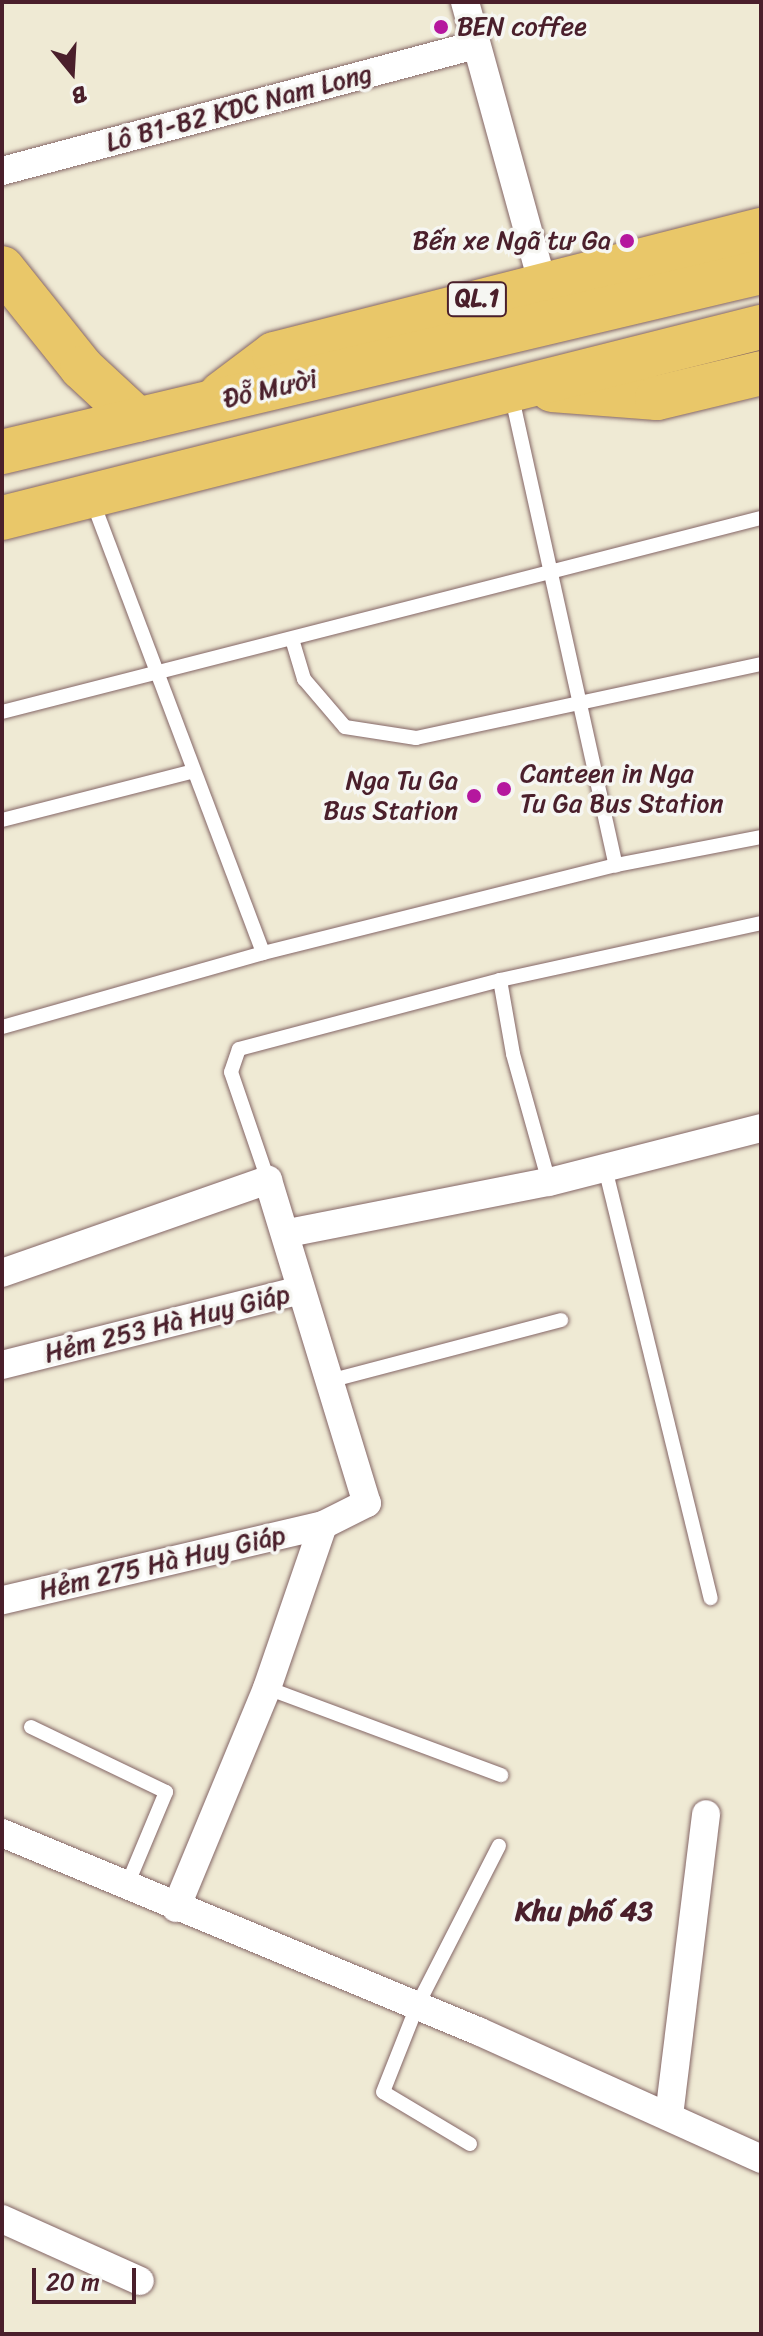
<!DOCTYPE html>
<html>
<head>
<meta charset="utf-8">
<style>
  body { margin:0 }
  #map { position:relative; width:763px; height:2336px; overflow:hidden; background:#efead4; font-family:Sriracha,sans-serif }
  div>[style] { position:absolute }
  .roads { filter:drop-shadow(0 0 2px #846666) drop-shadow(0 0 2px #846666) }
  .service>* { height:14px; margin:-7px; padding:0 7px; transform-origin:7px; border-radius:7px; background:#fff }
  .minor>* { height:28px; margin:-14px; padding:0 14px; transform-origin:14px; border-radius:14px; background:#fff }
  .primary>* { height:44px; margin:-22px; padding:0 22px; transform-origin:22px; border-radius:22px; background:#e9c769 }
  .trunk>* { height:44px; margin:-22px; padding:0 22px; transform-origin:22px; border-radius:22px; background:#e9c769 }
  .dots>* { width:22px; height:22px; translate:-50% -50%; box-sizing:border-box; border:4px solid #f6f6f2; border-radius:50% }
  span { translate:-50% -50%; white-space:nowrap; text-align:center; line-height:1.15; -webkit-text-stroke:7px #f6f6f2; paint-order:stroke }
  .shield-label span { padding:2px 6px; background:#f6f6f2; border:2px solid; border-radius:6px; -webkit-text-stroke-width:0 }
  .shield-label { font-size:24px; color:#4a1f2b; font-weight:700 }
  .poi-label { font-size:26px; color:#4a1f2b }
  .left { translate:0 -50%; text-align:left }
  .right { translate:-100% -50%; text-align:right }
  .street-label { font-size:26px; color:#4a1f2b }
  .neighbourhood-label { font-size:28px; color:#4a1f2b; font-weight:700 }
  .frame { position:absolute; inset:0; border:4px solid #4a1f2b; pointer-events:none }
  .north { position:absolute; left:32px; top:32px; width:80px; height:80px; -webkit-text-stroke:6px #f6f6f2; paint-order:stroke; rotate:162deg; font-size:22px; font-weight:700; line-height:32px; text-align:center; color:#4a1f2b }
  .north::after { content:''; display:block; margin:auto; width:28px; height:36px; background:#4a1f2b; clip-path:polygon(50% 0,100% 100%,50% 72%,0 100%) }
  .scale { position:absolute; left:32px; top:2268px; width:104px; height:36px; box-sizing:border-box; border:4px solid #4a1f2b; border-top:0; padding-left:10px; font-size:24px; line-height:28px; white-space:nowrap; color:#4a1f2b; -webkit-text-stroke:6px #f6f6f2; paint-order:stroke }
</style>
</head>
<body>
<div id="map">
  <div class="roads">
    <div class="service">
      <div style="left:511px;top:393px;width:484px;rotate:77.5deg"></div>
      <div style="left:92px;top:500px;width:484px;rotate:69.3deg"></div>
      <div style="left:292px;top:639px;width:42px;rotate:73.3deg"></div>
      <div style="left:304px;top:679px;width:63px;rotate:49.5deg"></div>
      <div style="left:345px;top:727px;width:72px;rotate:8.8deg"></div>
      <div style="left:416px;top:738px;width:353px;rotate:-12.1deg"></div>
      <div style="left:2px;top:712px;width:783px;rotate:-14.34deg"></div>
      <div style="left:2px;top:820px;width:198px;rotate:-14.3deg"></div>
      <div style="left:500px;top:980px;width:75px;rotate:80deg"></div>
      <div style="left:513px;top:1054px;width:133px;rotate:74.3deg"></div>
      <div style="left:2px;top:1027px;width:271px;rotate:-15.8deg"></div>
      <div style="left:263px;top:953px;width:364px;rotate:-14deg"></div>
      <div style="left:616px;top:865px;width:148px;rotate:-10.9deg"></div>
      <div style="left:605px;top:1168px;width:443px;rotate:76.2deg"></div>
      <div style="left:268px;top:1180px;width:114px;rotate:-108.9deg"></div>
      <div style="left:231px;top:1072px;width:24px;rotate:-71deg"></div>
      <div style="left:239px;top:1049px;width:270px;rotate:-14.8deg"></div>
      <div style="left:500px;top:980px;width:267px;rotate:-12.3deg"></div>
      <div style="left:329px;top:1381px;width:240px;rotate:-14.7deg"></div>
      <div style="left:267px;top:1688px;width:250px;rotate:20.4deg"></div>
      <div style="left:31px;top:1727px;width:150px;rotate:25.7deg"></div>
      <div style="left:166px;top:1792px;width:99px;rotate:112.7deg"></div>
      <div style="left:470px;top:2144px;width:101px;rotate:-149.1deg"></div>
      <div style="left:383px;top:2092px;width:92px;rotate:-68.4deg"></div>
      <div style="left:417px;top:2006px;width:180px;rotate:-62.9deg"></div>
    </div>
    <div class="minor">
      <div style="left:465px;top:2px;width:290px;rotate:74.6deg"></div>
      <div style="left:2px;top:171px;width:490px;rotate:-14.9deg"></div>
      <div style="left:288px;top:1233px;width:266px;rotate:-11.1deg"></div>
      <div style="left:549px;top:1182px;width:219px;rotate:-14.3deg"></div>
      <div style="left:2px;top:1273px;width:282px;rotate:-19.3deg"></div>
      <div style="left:268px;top:1180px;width:338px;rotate:73deg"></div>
      <div style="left:367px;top:1503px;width:49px;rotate:153.4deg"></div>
      <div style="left:323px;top:1525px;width:330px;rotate:166.8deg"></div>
      <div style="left:2px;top:1365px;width:308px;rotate:-14.1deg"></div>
      <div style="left:2px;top:1833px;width:516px;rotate:22.59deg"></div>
      <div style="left:478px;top:2031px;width:311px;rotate:24.3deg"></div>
      <div style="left:176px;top:1908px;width:238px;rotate:-67.5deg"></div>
      <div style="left:267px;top:1688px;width:172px;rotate:-71deg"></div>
      <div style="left:669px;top:2116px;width:304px;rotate:-83deg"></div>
      <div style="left:2px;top:2219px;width:151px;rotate:24.2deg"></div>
    </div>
    <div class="primary">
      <div style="left:2px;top:268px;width:128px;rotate:51.3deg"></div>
      <div style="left:82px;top:368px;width:76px;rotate:42.9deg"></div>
    </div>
    <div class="trunk">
      <div style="left:552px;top:390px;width:105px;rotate:4.4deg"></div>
      <div style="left:657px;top:398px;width:107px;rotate:-13.5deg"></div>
      <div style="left:221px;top:394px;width:66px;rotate:-37deg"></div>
      <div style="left:274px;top:354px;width:503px;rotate:-14.29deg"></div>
      <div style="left:2px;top:452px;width:780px;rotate:-13.34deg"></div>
      <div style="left:2px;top:518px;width:783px;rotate:-14.13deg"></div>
    </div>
  </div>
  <div class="dots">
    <div style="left:441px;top:27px;background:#b5179e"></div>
    <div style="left:627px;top:241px;background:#b5179e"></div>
    <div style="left:504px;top:789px;background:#b5179e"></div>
    <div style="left:474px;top:796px;background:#b5179e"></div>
  </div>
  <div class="shield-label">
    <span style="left:477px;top:299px">QL.1</span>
  </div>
  <div class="poi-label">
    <span class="left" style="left:457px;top:27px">BEN coffee</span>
    <span class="right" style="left:611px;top:241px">Bến xe Ngã tư Ga</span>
    <span class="left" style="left:520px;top:789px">Canteen in Nga<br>Tu Ga Bus Station</span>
    <span class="right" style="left:458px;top:796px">Nga Tu Ga<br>Bus Station</span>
  </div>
  <div class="street-label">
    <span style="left:239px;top:108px;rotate:-15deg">Lô B1-B2 KDC Nam Long</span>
    <span style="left:270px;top:389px;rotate:-13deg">Đỗ Mười</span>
    <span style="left:167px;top:1324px;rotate:-14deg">Hẻm 253 Hà Huy Giáp</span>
    <span style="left:162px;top:1563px;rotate:-13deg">Hẻm 275 Hà Huy Giáp</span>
  </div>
  <div class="neighbourhood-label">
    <span style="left:584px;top:1911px">Khu phố 43</span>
  </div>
  <div class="frame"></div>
  <div class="north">B</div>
  <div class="scale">20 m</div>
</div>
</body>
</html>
